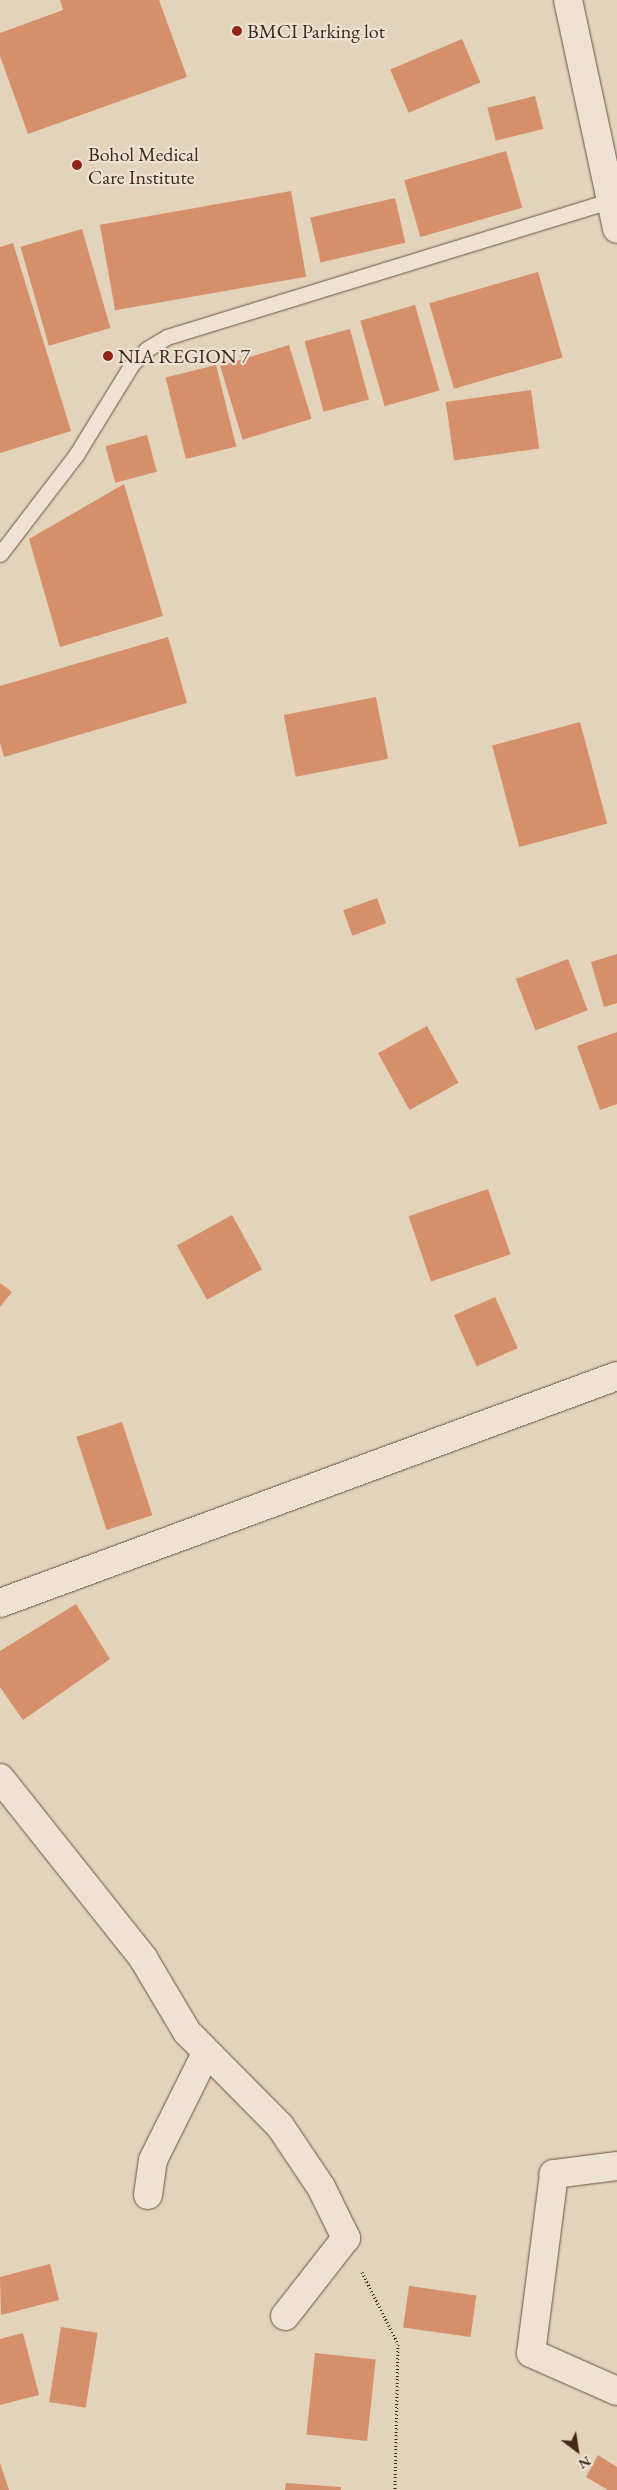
<!DOCTYPE html>
<html>
<head>
<meta charset="utf-8">
<style>
  body { margin:0 }
  #map { position:relative; width:617px; height:2490px; overflow:hidden; background:#e3d3bb; font-family:"EB Garamond",serif }
  div>[style] { position:absolute }
  .building>* { inset:0; background:#d58f6a; transform-origin:0 0 }
  .path>* { height:3px; margin-top:-1.5px; transform-origin:0; background:repeating-linear-gradient(90deg,#432717 0 1px,transparent 0 3.5px) }
  .roads { filter:drop-shadow(0 0 1px #6b5240) drop-shadow(0 0 1px #6b5240) }
  .lane>* { height:15px; margin:-7.5px; padding:0 7.5px; transform-origin:7.5px; border-radius:7.5px; background:#ede2d3 }
  .street>* { height:28px; margin:-14px; padding:0 14px; transform-origin:14px; border-radius:14px; background:#ede2d3 }
  .secondary>* { height:28px; margin:-14px; padding:0 14px; transform-origin:14px; border-radius:14px; background:#ede2d3 }
  .dots>* { width:14px; height:14px; translate:-50% -50%; box-sizing:border-box; border:2px solid #ede2d3; border-radius:50% }
  span { translate:-50% -50%; white-space:nowrap; text-align:center; line-height:1.15; -webkit-text-stroke:4.5px #ede2d3; paint-order:stroke }
  .poi-label { font-size:20px; color:#432717 }
  .left { translate:0 -50%; text-align:left }
  .north { position:absolute; left:552px; top:2425px; width:50px; height:50px; -webkit-text-stroke:4px #ede2d3; paint-order:stroke; rotate:149deg; font-size:14px; font-weight:700; line-height:20px; text-align:center; color:#432717 }
  .north::after { content:''; display:block; margin:auto; width:18px; height:22px; background:#432717; clip-path:polygon(50% 0,100% 100%,50% 72%,0 100%) }
</style>
</head>
<body>
<div id="map">
  <div class="building">
    <div style="clip-path:polygon(60px 0,159px 0,187px 77px,28px 134px,0 56px,0 33px,63px 10px)"></div>
    <div style="left:462px;top:39px;width:47px;height:78px;rotate:67deg"></div>
    <div style="left:535px;top:96px;width:34px;height:49px;rotate:76deg"></div>
    <div style="left:506px;top:151px;width:59px;height:106px;rotate:74deg"></div>
    <div style="left:291px;top:191px;width:87px;height:194px;rotate:80deg"></div>
    <div style="left:395px;top:198px;width:46px;height:87px;rotate:77deg"></div>
    <div style="left:82px;top:229px;width:103px;height:64px;rotate:74deg"></div>
    <div style="clip-path:polygon(13px 243px,71px 431px,0 453px,0 247px)"></div>
    <div style="left:538px;top:272px;width:89px;height:113px;rotate:74deg"></div>
    <div style="left:415px;top:305px;width:89px;height:57px;rotate:74deg"></div>
    <div style="left:350px;top:329px;width:73px;height:47px;rotate:75deg"></div>
    <div style="left:289px;top:345px;width:77px;height:72px;rotate:73deg"></div>
    <div style="left:216px;top:365px;width:84px;height:52px;rotate:76deg"></div>
    <div style="left:531px;top:390px;width:59px;height:86px;rotate:82deg"></div>
    <div style="left:147px;top:435px;width:38px;height:43px;rotate:75deg"></div>
    <div style="clip-path:polygon(124px 484px,163px 616px,60px 647px,29px 539px)"></div>
    <div style="clip-path:polygon(168px 637px,187px 703px,4px 757px,0 743px,0 686px)"></div>
    <div style="left:376px;top:697px;width:63px;height:94px;rotate:79deg"></div>
    <div style="left:580px;top:722px;width:105px;height:91px;rotate:75deg"></div>
    <div style="left:377px;top:898px;width:27px;height:36px;rotate:70deg"></div>
    <div style="clip-path:polygon(617px 954px,617px 1003px,604px 1007px,591px 962px)"></div>
    <div style="left:568px;top:959px;width:55px;height:56px;rotate:69deg"></div>
    <div style="left:427px;top:1026px;width:65px;height:56px;rotate:61deg"></div>
    <div style="clip-path:polygon(617px 1032px,617px 1104px,600px 1110px,577px 1046px)"></div>
    <div style="left:488px;top:1189px;width:69px;height:84px;rotate:71deg"></div>
    <div style="left:232px;top:1215px;width:62px;height:63px;rotate:61deg"></div>
    <div style="clip-path:polygon(0 1283px,12px 1292px,0 1307px)"></div>
    <div style="left:495px;top:1297px;width:56px;height:45px;rotate:66deg"></div>
    <div style="left:122px;top:1422px;width:98px;height:48px;rotate:72deg"></div>
    <div style="clip-path:polygon(76px 1604px,110px 1659px,23px 1720px,0 1687px,0 1651px)"></div>
    <div style="clip-path:polygon(50px 2264px,59px 2300px,1px 2315px,0 2277px)"></div>
    <div style="left:409px;top:2286px;width:68px;height:42px;rotate:8deg"></div>
    <div style="left:61px;top:2327px;width:37px;height:76px;rotate:9deg"></div>
    <div style="clip-path:polygon(23px 2333px,39px 2395px,0 2405px,0 2339px)"></div>
    <div style="left:315px;top:2353px;width:61px;height:82px;rotate:6deg"></div>
    <div style="clip-path:polygon(598px 2455px,617px 2467px,617px 2490px,608px 2490px,586px 2477px)"></div>
    <div style="clip-path:polygon(0 2463px,9px 2490px,0 2490px)"></div>
    <div style="clip-path:polygon(286px 2483px,341px 2487px,341px 2490px,285px 2490px)"></div>
  </div>
  <div class="path">
    <div style="left:362px;top:2272px;width:80px;rotate:63.4deg"></div>
    <div style="left:398px;top:2344px;width:146px;rotate:91.2deg"></div>
  </div>
  <div class="roads">
    <div class="lane">
      <div style="left:0;top:554px;width:125px;rotate:-52.5deg"></div>
      <div style="left:76px;top:455px;width:107px;rotate:-58.4deg"></div>
      <div style="left:132px;top:364px;width:21px;rotate:-45deg"></div>
      <div style="left:147px;top:349px;width:23px;rotate:-31deg"></div>
      <div style="left:167px;top:337px;width:467px;rotate:-17.1deg"></div>
    </div>
    <div class="street">
      <div style="left:0;top:1603px;width:657px;rotate:-20.2deg"></div>
      <div style="left:0;top:1778px;width:230px;rotate:51.5deg"></div>
      <div style="left:143px;top:1958px;width:86px;rotate:59.3deg"></div>
      <div style="left:187px;top:2032px;width:132px;rotate:45.3deg"></div>
      <div style="left:280px;top:2126px;width:73px;rotate:56.1deg"></div>
      <div style="left:321px;top:2187px;width:57px;rotate:63.9deg"></div>
      <div style="left:346px;top:2238px;width:99px;rotate:128deg"></div>
      <div style="left:617px;top:2166px;width:64px;rotate:172.8deg"></div>
      <div style="left:554px;top:2174px;width:180px;rotate:97.3deg"></div>
      <div style="left:531px;top:2353px;width:94px;rotate:23.8deg"></div>
      <div style="left:148px;top:2195px;width:35px;rotate:-82deg"></div>
      <div style="left:153px;top:2160px;width:119px;rotate:-63.6deg"></div>
    </div>
    <div class="secondary">
      <div style="left:568px;top:0;width:234px;rotate:77.9deg"></div>
    </div>
  </div>
  <div class="dots">
    <div style="left:237px;top:31px;background:#8f2418"></div>
    <div style="left:77px;top:165px;background:#8f2418"></div>
    <div style="left:108px;top:356px;background:#8f2418"></div>
  </div>
  <div class="poi-label">
    <span class="left" style="left:247px;top:31px">BMCI Parking lot</span>
    <span class="left" style="left:88px;top:166px">Bohol Medical<br>Care Institute</span>
    <span class="left" style="left:118px;top:356px">NIA REGION 7</span>
  </div>
  <div class="north">N</div>
</div>
</body>
</html>
